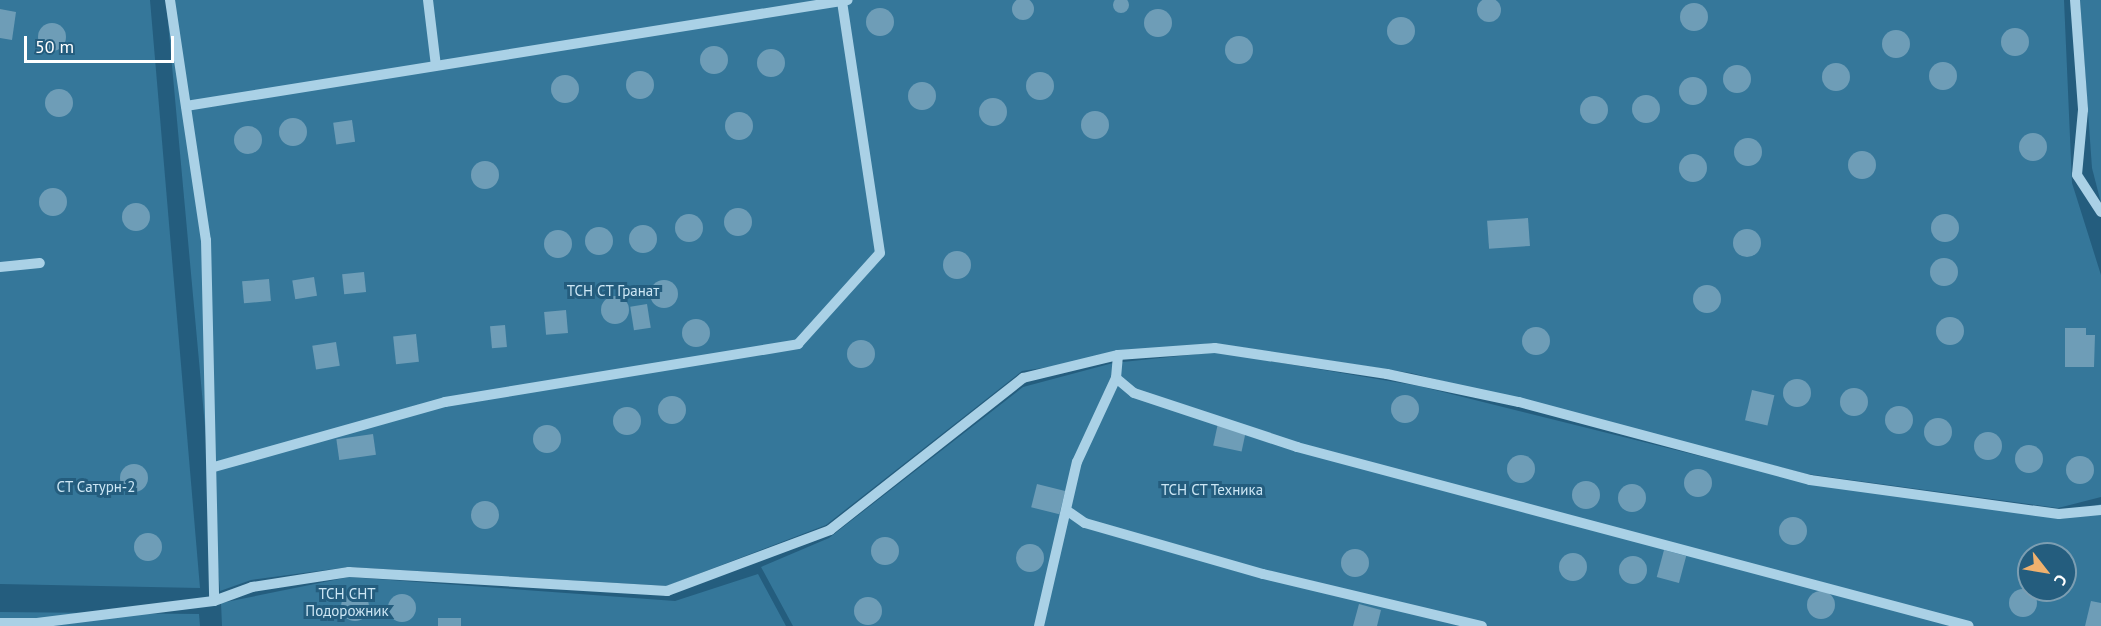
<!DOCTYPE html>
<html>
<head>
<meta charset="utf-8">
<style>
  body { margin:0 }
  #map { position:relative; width:2101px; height:626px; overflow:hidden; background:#245d7e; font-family:"PT Sans",sans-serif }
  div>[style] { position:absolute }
  .green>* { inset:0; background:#35779a }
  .building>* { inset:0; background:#6e9db7; transform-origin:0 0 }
  .round { border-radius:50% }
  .minor>* { height:10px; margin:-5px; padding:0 5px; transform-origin:5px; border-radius:5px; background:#aad1e6 }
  span { translate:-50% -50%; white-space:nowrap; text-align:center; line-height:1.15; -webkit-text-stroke:6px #245d7e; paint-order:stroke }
  .park-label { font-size:15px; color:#cde7f5 }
  .north { position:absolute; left:2017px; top:542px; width:60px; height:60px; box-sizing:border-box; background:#245d7e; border:2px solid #7c9eb2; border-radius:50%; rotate:121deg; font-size:16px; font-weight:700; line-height:24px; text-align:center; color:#fff }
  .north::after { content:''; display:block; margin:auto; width:21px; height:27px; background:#f0b16e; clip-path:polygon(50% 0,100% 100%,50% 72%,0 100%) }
  .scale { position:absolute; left:24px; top:36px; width:150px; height:27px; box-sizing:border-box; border:3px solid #fff; border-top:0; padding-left:8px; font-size:18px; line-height:21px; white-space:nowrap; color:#fff; -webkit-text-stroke:4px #245d7e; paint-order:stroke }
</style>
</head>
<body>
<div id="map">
  <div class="green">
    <div style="clip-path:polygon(0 0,150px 0,200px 588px,0 584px)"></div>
    <div style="clip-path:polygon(166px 0,2064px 0,2072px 183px,2101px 275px,2101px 497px,2058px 508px,1807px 474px,1411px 373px,1212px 343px,1022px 371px,826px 525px,667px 586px,349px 567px,251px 580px,220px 591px)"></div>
    <div style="clip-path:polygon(2080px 0,2101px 0,2101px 203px,2092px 168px)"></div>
    <div style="clip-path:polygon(evenodd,1217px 352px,1419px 386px,1736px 465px,2054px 518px,2101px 504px,2101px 626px,793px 626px,761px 567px,829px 538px,1023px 387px,1113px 363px,1217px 352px,2029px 554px,2065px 554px,2065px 590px,2029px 590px,2029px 554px)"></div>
    <div style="clip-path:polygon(758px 574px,786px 626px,222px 626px,221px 603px,349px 577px,675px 601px)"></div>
    <div style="clip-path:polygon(0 612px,199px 614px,200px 626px,0 626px)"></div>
  </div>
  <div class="building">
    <div class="round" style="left:1113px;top:-3px;width:16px;height:16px"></div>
    <div class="round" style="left:1012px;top:-2px;width:22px;height:22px"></div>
    <div class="round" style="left:1477px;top:-2px;width:24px;height:24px"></div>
    <div class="round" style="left:1680px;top:3px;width:28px;height:28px"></div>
    <div class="round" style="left:866px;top:8px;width:28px;height:28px"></div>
    <div class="round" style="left:1144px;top:9px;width:28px;height:28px"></div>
    <div style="clip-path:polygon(0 9px,16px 12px,12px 40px,0 38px)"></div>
    <div class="round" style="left:1387px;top:17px;width:28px;height:28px"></div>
    <div class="round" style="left:38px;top:23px;width:28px;height:28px"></div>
    <div class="round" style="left:2001px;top:28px;width:28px;height:28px"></div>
    <div class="round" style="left:1882px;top:30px;width:28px;height:28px"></div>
    <div class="round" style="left:1225px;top:36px;width:28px;height:28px"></div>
    <div class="round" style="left:700px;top:46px;width:28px;height:28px"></div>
    <div class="round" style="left:757px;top:49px;width:28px;height:28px"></div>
    <div class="round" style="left:1929px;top:62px;width:28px;height:28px"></div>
    <div class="round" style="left:1822px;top:63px;width:28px;height:28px"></div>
    <div class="round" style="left:1723px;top:65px;width:28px;height:28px"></div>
    <div class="round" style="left:626px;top:71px;width:28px;height:28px"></div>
    <div class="round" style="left:1026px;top:72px;width:28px;height:28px"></div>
    <div class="round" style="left:551px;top:75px;width:28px;height:28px"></div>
    <div class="round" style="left:1679px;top:77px;width:28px;height:28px"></div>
    <div class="round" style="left:908px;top:82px;width:28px;height:28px"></div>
    <div class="round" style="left:45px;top:89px;width:28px;height:28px"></div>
    <div class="round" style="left:1632px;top:95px;width:28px;height:28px"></div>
    <div class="round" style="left:1580px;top:96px;width:28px;height:28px"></div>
    <div class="round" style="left:979px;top:98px;width:28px;height:28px"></div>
    <div class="round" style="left:1081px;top:111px;width:28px;height:28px"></div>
    <div class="round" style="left:725px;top:112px;width:28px;height:28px"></div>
    <div class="round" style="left:279px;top:118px;width:28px;height:28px"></div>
    <div style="left:352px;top:120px;width:22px;height:19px;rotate:82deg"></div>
    <div class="round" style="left:234px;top:126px;width:28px;height:28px"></div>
    <div class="round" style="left:2019px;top:133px;width:28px;height:28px"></div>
    <div class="round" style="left:1734px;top:138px;width:28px;height:28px"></div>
    <div class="round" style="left:1848px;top:151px;width:28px;height:28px"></div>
    <div class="round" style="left:1679px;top:154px;width:28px;height:28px"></div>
    <div class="round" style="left:471px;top:161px;width:28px;height:28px"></div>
    <div class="round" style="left:39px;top:188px;width:28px;height:28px"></div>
    <div class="round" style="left:122px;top:203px;width:28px;height:28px"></div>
    <div class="round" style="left:724px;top:208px;width:28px;height:28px"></div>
    <div class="round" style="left:675px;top:214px;width:28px;height:28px"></div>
    <div class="round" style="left:1931px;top:214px;width:28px;height:28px"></div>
    <div style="left:1528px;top:218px;width:28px;height:41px;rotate:86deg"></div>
    <div class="round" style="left:629px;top:225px;width:28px;height:28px"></div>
    <div class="round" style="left:585px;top:227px;width:28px;height:28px"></div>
    <div class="round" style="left:1733px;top:229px;width:28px;height:28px"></div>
    <div class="round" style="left:544px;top:230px;width:28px;height:28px"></div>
    <div class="round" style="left:943px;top:251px;width:28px;height:28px"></div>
    <div class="round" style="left:1930px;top:258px;width:28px;height:28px"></div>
    <div style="left:364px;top:272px;width:20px;height:22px;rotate:84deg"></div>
    <div style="left:314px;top:277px;width:19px;height:22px;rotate:81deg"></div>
    <div style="left:269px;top:279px;width:22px;height:27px;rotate:85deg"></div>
    <div class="round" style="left:650px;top:280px;width:28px;height:28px"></div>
    <div class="round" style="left:1693px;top:285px;width:28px;height:28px"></div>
    <div class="round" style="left:601px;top:296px;width:28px;height:28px"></div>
    <div style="left:647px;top:304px;width:24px;height:17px;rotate:81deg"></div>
    <div style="left:566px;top:310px;width:23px;height:22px;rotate:85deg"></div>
    <div class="round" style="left:1936px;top:317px;width:28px;height:28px"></div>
    <div class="round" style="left:682px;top:319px;width:28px;height:28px"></div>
    <div style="left:505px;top:325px;width:22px;height:15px;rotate:85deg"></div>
    <div class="round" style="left:1522px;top:327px;width:28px;height:28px"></div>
    <div style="clip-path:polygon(2065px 328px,2086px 328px,2086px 335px,2095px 335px,2094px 367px,2065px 367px)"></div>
    <div style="left:416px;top:334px;width:28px;height:23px;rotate:84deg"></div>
    <div class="round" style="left:847px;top:340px;width:28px;height:28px"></div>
    <div style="left:336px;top:342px;width:24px;height:24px;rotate:81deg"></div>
    <div class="round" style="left:1783px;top:379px;width:28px;height:28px"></div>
    <div class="round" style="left:1840px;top:388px;width:28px;height:28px"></div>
    <div style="left:1752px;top:390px;width:23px;height:31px;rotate:13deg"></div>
    <div class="round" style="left:1391px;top:395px;width:28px;height:28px"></div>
    <div class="round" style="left:658px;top:396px;width:28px;height:28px"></div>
    <div class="round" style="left:1885px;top:406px;width:28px;height:28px"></div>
    <div class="round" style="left:613px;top:407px;width:28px;height:28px"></div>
    <div class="round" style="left:1924px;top:418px;width:28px;height:28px"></div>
    <div style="left:1218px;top:423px;width:29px;height:23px;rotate:12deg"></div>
    <div class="round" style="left:533px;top:425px;width:28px;height:28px"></div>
    <div class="round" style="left:1974px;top:432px;width:28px;height:28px"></div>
    <div style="left:373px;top:434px;width:21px;height:37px;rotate:82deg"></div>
    <div class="round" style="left:2015px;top:445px;width:28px;height:28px"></div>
    <div class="round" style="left:1507px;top:455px;width:28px;height:28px"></div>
    <div class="round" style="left:2066px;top:456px;width:28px;height:28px"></div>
    <div class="round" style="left:120px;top:464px;width:28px;height:28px"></div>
    <div class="round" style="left:1684px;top:469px;width:28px;height:28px"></div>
    <div class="round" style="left:1572px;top:481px;width:28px;height:28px"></div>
    <div class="round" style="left:1618px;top:484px;width:28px;height:28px"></div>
    <div style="left:1037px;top:484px;width:29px;height:24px;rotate:14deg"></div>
    <div class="round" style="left:471px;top:501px;width:28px;height:28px"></div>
    <div class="round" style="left:1779px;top:517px;width:28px;height:28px"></div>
    <div class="round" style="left:134px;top:533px;width:28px;height:28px"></div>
    <div class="round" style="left:871px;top:537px;width:28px;height:28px"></div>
    <div class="round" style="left:1016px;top:544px;width:28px;height:28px"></div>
    <div class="round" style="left:1341px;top:549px;width:28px;height:28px"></div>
    <div style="left:1664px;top:550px;width:23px;height:28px;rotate:15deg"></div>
    <div class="round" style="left:1559px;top:553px;width:28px;height:28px"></div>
    <div class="round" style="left:1619px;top:556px;width:28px;height:28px"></div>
    <div class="round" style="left:2009px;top:589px;width:28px;height:28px"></div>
    <div class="round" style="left:1807px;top:591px;width:28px;height:28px"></div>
    <div class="round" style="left:341px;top:593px;width:28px;height:28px"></div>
    <div class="round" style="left:388px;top:594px;width:28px;height:28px"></div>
    <div class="round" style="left:854px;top:597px;width:28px;height:28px"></div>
    <div style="clip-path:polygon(2091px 601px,2101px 603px,2101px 626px,2085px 626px)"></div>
    <div style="clip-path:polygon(1359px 604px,1381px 610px,1377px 626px,1353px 626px)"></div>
    <div style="left:438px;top:618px;width:23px;height:8px"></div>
  </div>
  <div class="minor">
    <div style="left:170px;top:0;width:243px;rotate:81.5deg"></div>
    <div style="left:206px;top:240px;width:361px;rotate:88.7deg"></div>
    <div style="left:428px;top:0;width:66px;rotate:83.1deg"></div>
    <div style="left:2075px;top:0;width:110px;rotate:85.8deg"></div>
    <div style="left:2083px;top:110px;width:65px;rotate:95.3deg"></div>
    <div style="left:2077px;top:175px;width:44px;rotate:57deg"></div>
    <div style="left:186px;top:106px;width:670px;rotate:-9.1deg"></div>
    <div style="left:0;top:267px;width:40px;rotate:-5.7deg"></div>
    <div style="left:1116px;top:378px;width:23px;rotate:40deg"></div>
    <div style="left:1134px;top:393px;width:172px;rotate:18.3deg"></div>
    <div style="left:1297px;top:447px;width:695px;rotate:14.92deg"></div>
    <div style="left:214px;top:467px;width:240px;rotate:-15.7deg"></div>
    <div style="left:445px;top:402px;width:358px;rotate:-9.3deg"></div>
    <div style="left:798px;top:344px;width:122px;rotate:-48deg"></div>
    <div style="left:880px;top:253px;width:255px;rotate:-98.6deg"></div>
    <div style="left:1069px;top:512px;width:19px;rotate:35deg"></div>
    <div style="left:1085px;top:523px;width:185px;rotate:16deg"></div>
    <div style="left:1263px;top:574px;width:225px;rotate:13.4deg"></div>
    <div style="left:0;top:623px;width:37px"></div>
    <div style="left:37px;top:623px;width:178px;rotate:-7.1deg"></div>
    <div style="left:214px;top:601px;width:40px;rotate:-20.2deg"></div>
    <div style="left:252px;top:587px;width:98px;rotate:-8.8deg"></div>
    <div style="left:349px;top:572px;width:319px;rotate:3.4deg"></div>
    <div style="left:667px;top:591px;width:174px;rotate:-20.5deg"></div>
    <div style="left:830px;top:530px;width:246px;rotate:-38.2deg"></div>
    <div style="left:1023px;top:378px;width:98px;rotate:-13.6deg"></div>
    <div style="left:1118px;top:355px;width:97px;rotate:-4.1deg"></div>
    <div style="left:1215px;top:348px;width:174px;rotate:8.6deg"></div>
    <div style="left:1387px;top:374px;width:135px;rotate:12deg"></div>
    <div style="left:1519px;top:402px;width:301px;rotate:15deg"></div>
    <div style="left:1810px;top:480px;width:251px;rotate:7.8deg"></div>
    <div style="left:2059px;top:514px;width:42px;rotate:-5.4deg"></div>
    <div style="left:1039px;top:626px;width:168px;rotate:-77deg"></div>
    <div style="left:1077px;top:462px;width:93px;rotate:-65.1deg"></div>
    <div style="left:1116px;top:378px;width:23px;rotate:-85deg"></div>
  </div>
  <div class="park-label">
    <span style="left:613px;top:291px">ТСН СТ Гранат</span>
    <span style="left:96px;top:487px">СТ Сатурн-2</span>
    <span style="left:1212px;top:490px">ТСН СТ Техника</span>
    <span style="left:347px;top:602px">ТСН СНТ<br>Подорожник</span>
  </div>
  <div class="north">С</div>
  <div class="scale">50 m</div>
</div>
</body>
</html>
